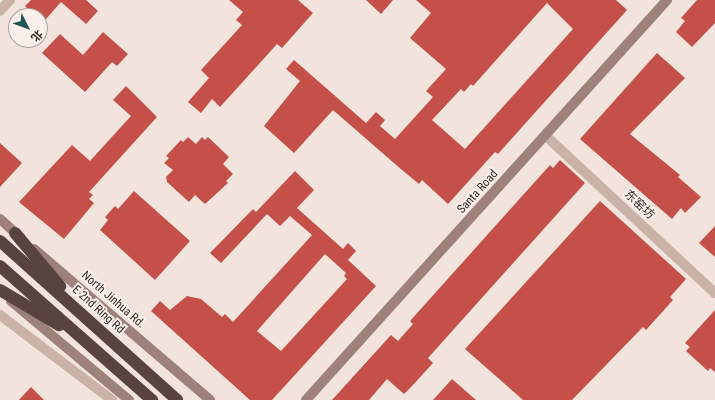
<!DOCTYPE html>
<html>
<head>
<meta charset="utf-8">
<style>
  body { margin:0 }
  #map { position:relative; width:715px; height:400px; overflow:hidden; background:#f2e4dd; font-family:"Roboto Condensed","Noto Sans SC",sans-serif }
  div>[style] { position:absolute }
  .building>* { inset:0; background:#c45049 }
  .street>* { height:10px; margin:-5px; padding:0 5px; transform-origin:5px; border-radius:5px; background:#cab2a9 }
  .secondary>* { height:10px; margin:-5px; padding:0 5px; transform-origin:5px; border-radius:5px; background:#9e817b }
  .highway>* { height:12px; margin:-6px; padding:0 6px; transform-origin:6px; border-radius:6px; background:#584340 }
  span { translate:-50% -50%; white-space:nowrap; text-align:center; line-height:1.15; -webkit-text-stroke:4px #faefea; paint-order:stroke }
  .street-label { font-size:12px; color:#372b29 }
  .north { position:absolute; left:8px; top:8px; width:40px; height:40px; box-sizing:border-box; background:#faefea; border:1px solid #aca19d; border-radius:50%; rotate:132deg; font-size:11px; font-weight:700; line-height:16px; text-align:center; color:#372b29 }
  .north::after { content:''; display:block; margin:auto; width:14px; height:18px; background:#1f5852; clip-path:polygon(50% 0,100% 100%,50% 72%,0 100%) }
</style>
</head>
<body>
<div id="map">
  <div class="building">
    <div style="clip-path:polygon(31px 0,86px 0,98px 11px,86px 24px,61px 2px,46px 19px,43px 17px,40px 20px,40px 16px,35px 16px,25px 6px)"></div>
    <div style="clip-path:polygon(229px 0,298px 0,313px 13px,282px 48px,277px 44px,220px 107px,212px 99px,201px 113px,188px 102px,209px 78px,201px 70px,242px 25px,236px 20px,243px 12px)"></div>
    <div style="clip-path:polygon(366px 0,393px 0,381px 14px)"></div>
    <div style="clip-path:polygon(evenodd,416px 0,616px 0,627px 10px,498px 154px,495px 152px,448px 204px,422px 180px,419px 184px,402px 170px,333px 110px,294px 153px,264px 126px,300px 81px,286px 69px,294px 60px,366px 123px,376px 112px,385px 120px,380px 126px,395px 139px,433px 97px,426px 91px,446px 69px,410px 38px,431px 13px,416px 0,547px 3px,573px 29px,465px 149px,432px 120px,461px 89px,464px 92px,471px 84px,473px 86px,547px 3px)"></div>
    <div style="clip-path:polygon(697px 0,715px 0,715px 23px,692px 47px,676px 32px,685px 21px,681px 18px)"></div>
    <div style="clip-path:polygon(103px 32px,128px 54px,117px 66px,112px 62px,85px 92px,42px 53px,60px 34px,83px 55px)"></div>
    <div style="clip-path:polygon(657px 53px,685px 78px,630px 134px,680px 175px,678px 177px,701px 197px,685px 213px,681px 208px,672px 219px,580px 139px)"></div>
    <div style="clip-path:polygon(126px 86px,157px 117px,89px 192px,93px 195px,89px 199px,94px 203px,64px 239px,19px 202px,72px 145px,90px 161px,131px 116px,113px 100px)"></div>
    <div style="clip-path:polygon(188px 137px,196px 144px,202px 137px,205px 140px,208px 137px,229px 157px,223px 164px,233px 174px,226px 181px,228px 183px,205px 204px,195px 195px,189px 202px,167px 182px,166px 177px,173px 170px,164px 163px,169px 158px,166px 156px,181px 140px,183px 142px)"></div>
    <div style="clip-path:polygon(0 143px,22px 163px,0 187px)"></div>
    <div style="clip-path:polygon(560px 160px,585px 183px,428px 358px,433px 363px,412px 386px,404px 394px,387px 379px,369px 400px,332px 400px,391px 335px,398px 341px,413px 324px,410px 321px,550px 165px,553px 168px)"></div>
    <div style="clip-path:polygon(evenodd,295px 171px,314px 190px,297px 208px,343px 249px,348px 243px,356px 251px,348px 260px,376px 286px,272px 400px,250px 400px,151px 311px,160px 301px,170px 310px,187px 296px,201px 299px,222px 317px,225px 314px,233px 322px,312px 235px,290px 216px,280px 226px,267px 214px,221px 263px,210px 253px,253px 209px,256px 212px,295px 171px,325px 254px,346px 273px,344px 276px,347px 279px,281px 351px,257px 331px,325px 254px)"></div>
    <div style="clip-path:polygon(134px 191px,190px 241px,155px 280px,100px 230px,108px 220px,105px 217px,115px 206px,118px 209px)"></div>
    <div style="clip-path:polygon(600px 201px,686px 279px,670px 297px,673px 300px,646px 330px,643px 327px,572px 400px,523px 400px,465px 349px)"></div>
    <div style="clip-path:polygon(715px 226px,715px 257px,699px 243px)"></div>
    <div style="clip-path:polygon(715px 310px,715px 372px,710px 368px,708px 371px,686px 351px,690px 347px,685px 343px)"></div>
    <div style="clip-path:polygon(452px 379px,476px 400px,433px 400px)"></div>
    <div style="clip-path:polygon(31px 387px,44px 400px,19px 400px)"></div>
  </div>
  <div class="street">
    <div style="left:0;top:11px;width:15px;rotate:-48deg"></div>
    <div style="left:546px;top:136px;width:231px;rotate:42.9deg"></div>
    <div style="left:0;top:315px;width:141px;rotate:37.2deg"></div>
  </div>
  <div class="secondary">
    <div style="left:0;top:219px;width:27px;rotate:42deg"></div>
    <div style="left:34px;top:249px;width:232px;rotate:40.6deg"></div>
    <div style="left:11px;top:301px;width:154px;rotate:40deg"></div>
    <div style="left:306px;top:400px;width:539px;rotate:-47.93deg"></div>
  </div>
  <div class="highway">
    <div style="left:15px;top:233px;width:70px;rotate:49.7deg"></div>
    <div style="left:0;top:241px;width:238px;rotate:41.9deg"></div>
    <div style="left:0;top:266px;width:203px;rotate:41.4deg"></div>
    <div style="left:0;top:290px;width:69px;rotate:30.7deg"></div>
  </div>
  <div class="street-label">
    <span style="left:478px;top:192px;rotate:-48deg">Santa Road</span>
    <span style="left:639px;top:205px;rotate:43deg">东窑坊</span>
    <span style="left:113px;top:300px;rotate:41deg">North Jinhua Rd.</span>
    <span style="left:98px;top:310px;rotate:42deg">E 2nd Ring Rd</span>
  </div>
  <div class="north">北</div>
</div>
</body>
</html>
